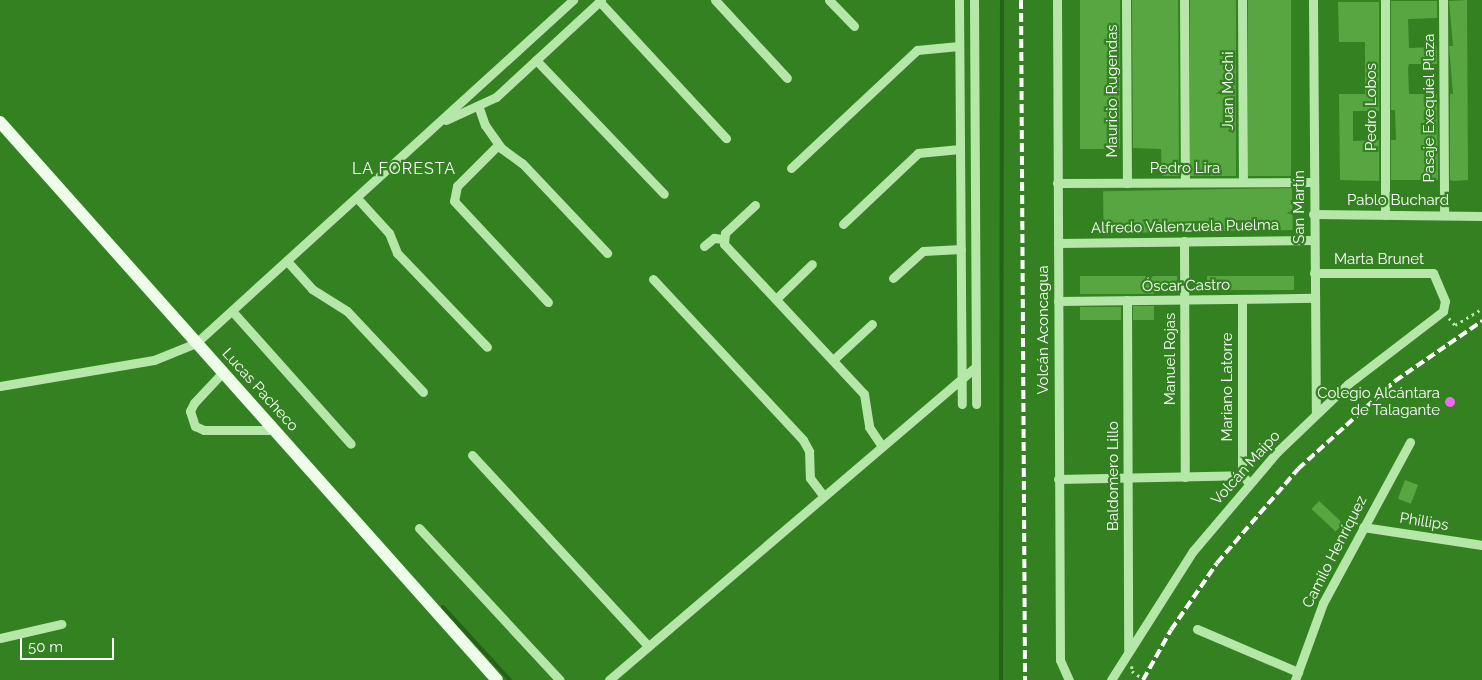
<!DOCTYPE html>
<html>
<head>
<meta charset="utf-8">
<style>
  body { margin:0 }
  #map { position:relative; width:1482px; height:680px; overflow:hidden; background:#348122; font-family:Raleway,sans-serif }
  div>[style] { position:absolute }
  .stream>* { height:4px; margin:-2px; padding:0 2px; transform-origin:2px; border-radius:2px; background:#256117 }
  .building>* { inset:0; background:#57a642; transform-origin:0 0 }
  .path>* { height:2.5px; margin-top:-1.25px; transform-origin:0; background:repeating-linear-gradient(90deg,#b5e7a8 0 2.5px,transparent 0 6.5px) }
  .minor>* { height:9px; margin:-4.5px; padding:0 4.5px; transform-origin:4.5px; border-radius:4.5px; background:#b5e7a8 }
  .major>* { height:12px; margin:-6px; padding:0 6px; transform-origin:6px; border-radius:6px; background:#edfdea }
  .rail>* { height:4px; margin-top:-2px; transform-origin:0; background:repeating-linear-gradient(90deg,#fff 0 9px,transparent 0 13px) }
  .dots>* { width:14px; height:14px; translate:-50% -50%; box-sizing:border-box; border:2px solid #348122; border-radius:50% }
  span { translate:-50% -50%; white-space:nowrap; text-align:center; line-height:1.15; -webkit-text-stroke:4.5px #348122; paint-order:stroke }
  .street-label { font-size:15px; color:#fff }
  .poi-label { font-size:15px; color:#fff }
  .right { translate:-100% -50%; text-align:right }
  .neighbourhood-label { font-size:16px; color:#fff; letter-spacing:1px }
  .scale { position:absolute; left:20px; top:638px; width:94px; height:22px; box-sizing:border-box; border:2px solid #fff; border-top:0; padding-left:6px; font-size:15px; line-height:18px; white-space:nowrap; color:#fff; -webkit-text-stroke:4px #348122; paint-order:stroke }
</style>
</head>
<body>
<div id="map">
  <div class="stream">
    <div style="left:443px;top:607px;width:99px;rotate:47.5deg"></div>
    <div style="left:1001px;top:680px;width:680px;rotate:-89.92deg"></div>
  </div>
  <div class="building">
    <div style="left:1080px;top:0;width:40px;height:149px"></div>
    <div style="clip-path:polygon(1132px 0,1178px 0,1179px 176px,1162px 176px,1161px 149px,1133px 148px)"></div>
    <div style="left:1190px;top:0;width:46px;height:176px"></div>
    <div style="left:1248px;top:0;width:43px;height:176px"></div>
    <div style="clip-path:polygon(1467px 0,1468px 180px,1454px 181px,1450px 180px,1450px 94px,1453px 94px,1449px 46px,1453px 46px,1449px 1px)"></div>
    <div style="clip-path:polygon(1391px 1px,1437px 1px,1437px 18px,1408px 19px,1409px 48px,1437px 47px,1437px 64px,1409px 64px,1408px 68px,1409px 94px,1437px 94px,1438px 180px,1391px 180px,1391px 140px,1396px 140px,1395px 110px,1391px 110px)"></div>
    <div style="clip-path:polygon(1338px 2px,1379px 2px,1379px 111px,1353px 111px,1353px 141px,1379px 140px,1379px 181px,1340px 180px,1339px 94px,1365px 94px,1365px 42px,1339px 42px)"></div>
    <div style="left:1292px;top:188px;width:42px;height:189px;rotate:89deg"></div>
    <div style="clip-path:polygon(1080px 276px,1177px 276px,1178px 289px,1154px 290px,1154px 294px,1080px 294px)"></div>
    <div style="left:1207px;top:276px;width:87px;height:14px"></div>
    <div style="left:1133px;top:306px;width:21px;height:14px"></div>
    <div style="left:1080px;top:307px;width:41px;height:13px"></div>
    <div style="left:1405px;top:480px;width:14px;height:20px;rotate:21deg"></div>
    <div style="left:1319px;top:501px;width:33px;height:11px;rotate:43deg"></div>
  </div>
  <div class="path">
    <div style="left:1449px;top:318px;width:9px;rotate:49deg"></div>
    <div style="left:1455px;top:325px;width:31px;rotate:-31deg"></div>
    <div style="left:1132px;top:666px;width:5px;rotate:90deg"></div>
    <div style="left:1132px;top:671px;width:16px;rotate:35deg"></div>
  </div>
  <div class="minor">
    <div style="left:715px;top:0;width:106px;rotate:47.3deg"></div>
    <div style="left:829px;top:0;width:36px;rotate:46deg"></div>
    <div style="left:959px;top:0;width:404px;rotate:89.6deg"></div>
    <div style="left:974px;top:0;width:404px;rotate:89.7deg"></div>
    <div style="left:1057px;top:0;width:660px;rotate:89.74deg"></div>
    <div style="left:1060px;top:660px;width:22px;rotate:66deg"></div>
    <div style="left:1126px;top:0;width:183px;rotate:89.7deg"></div>
    <div style="left:1184px;top:0;width:182px;rotate:89.7deg"></div>
    <div style="left:1242px;top:0;width:182px;rotate:89.7deg"></div>
    <div style="left:1313px;top:0;width:414px;rotate:89.6deg"></div>
    <div style="left:1385px;top:0;width:215px;rotate:90deg"></div>
    <div style="left:1443px;top:0;width:215px;rotate:89.7deg"></div>
    <div style="left:599px;top:1px;width:187px;rotate:47.2deg"></div>
    <div style="left:536px;top:60px;width:185px;rotate:46.3deg"></div>
    <div style="left:479px;top:108px;width:18px;rotate:71deg"></div>
    <div style="left:485px;top:125px;width:28px;rotate:55deg"></div>
    <div style="left:501px;top:148px;width:26px;rotate:36deg"></div>
    <div style="left:522px;top:163px;width:124px;rotate:46.6deg"></div>
    <div style="left:446px;top:120px;width:55px;rotate:-24.7deg"></div>
    <div style="left:496px;top:97px;width:143px;rotate:-42.7deg"></div>
    <div style="left:498px;top:145px;width:58px;rotate:135deg"></div>
    <div style="left:457px;top:186px;width:15px;rotate:101deg"></div>
    <div style="left:454px;top:201px;width:138px;rotate:47.1deg"></div>
    <div style="left:791px;top:168px;width:173px;rotate:-43.1deg"></div>
    <div style="left:917px;top:50px;width:42px;rotate:-5.4deg"></div>
    <div style="left:1057px;top:183px;width:256px;rotate:-0.2deg"></div>
    <div style="left:357px;top:198px;width:47px;rotate:47.6deg"></div>
    <div style="left:389px;top:233px;width:22px;rotate:68deg"></div>
    <div style="left:397px;top:253px;width:130px;rotate:46.2deg"></div>
    <div style="left:755px;top:205px;width:41px;rotate:137deg"></div>
    <div style="left:725px;top:233px;width:11px;rotate:95deg"></div>
    <div style="left:724px;top:244px;width:205px;rotate:47deg"></div>
    <div style="left:864px;top:394px;width:33px;rotate:81deg"></div>
    <div style="left:869px;top:427px;width:22px;rotate:56deg"></div>
    <div style="left:1313px;top:214px;width:169px;rotate:0.7deg"></div>
    <div style="left:843px;top:224px;width:103px;rotate:-43.4deg"></div>
    <div style="left:918px;top:153px;width:42px;rotate:-5.4deg"></div>
    <div style="left:1184px;top:241px;width:236px;rotate:89.8deg"></div>
    <div style="left:1058px;top:243px;width:255px;rotate:-0.7deg"></div>
    <div style="left:704px;top:246px;width:13px;rotate:-39deg"></div>
    <div style="left:714px;top:238px;width:9px;rotate:6deg"></div>
    <div style="left:287px;top:261px;width:38px;rotate:48deg"></div>
    <div style="left:312px;top:289px;width:41px;rotate:32.2deg"></div>
    <div style="left:347px;top:311px;width:111px;rotate:46.8deg"></div>
    <div style="left:893px;top:278px;width:40px;rotate:-42deg"></div>
    <div style="left:923px;top:251px;width:38px;rotate:-3deg"></div>
    <div style="left:653px;top:279px;width:220px;rotate:47deg"></div>
    <div style="left:803px;top:440px;width:13px;rotate:61deg"></div>
    <div style="left:809px;top:451px;width:27px;rotate:88deg"></div>
    <div style="left:810px;top:478px;width:21px;rotate:53deg"></div>
    <div style="left:776px;top:299px;width:50px;rotate:-44.2deg"></div>
    <div style="left:1242px;top:299px;width:176px;rotate:90deg"></div>
    <div style="left:1127px;top:300px;width:350px;rotate:89.8deg"></div>
    <div style="left:1058px;top:301px;width:256px;rotate:-0.7deg"></div>
    <div style="left:232px;top:311px;width:178px;rotate:48.2deg"></div>
    <div style="left:833px;top:360px;width:53px;rotate:-42.7deg"></div>
    <div style="left:223px;top:372px;width:42px;rotate:133.1deg"></div>
    <div style="left:194px;top:403px;width:9px;rotate:117deg"></div>
    <div style="left:190px;top:411px;width:16px;rotate:72deg"></div>
    <div style="left:195px;top:426px;width:10px;rotate:24deg"></div>
    <div style="left:204px;top:430px;width:70px"></div>
    <div style="left:0;top:386px;width:156px;rotate:-9.6deg"></div>
    <div style="left:154px;top:360px;width:45px;rotate:-22deg"></div>
    <div style="left:196px;top:343px;width:510px;rotate:-42.3deg"></div>
    <div style="left:472px;top:455px;width:260px;rotate:47.3deg"></div>
    <div style="left:1058px;top:479px;width:184px;rotate:-1.2deg"></div>
    <div style="left:1242px;top:475px;width:11px;rotate:49deg"></div>
    <div style="left:1363px;top:527px;width:120px;rotate:8.6deg"></div>
    <div style="left:419px;top:528px;width:207px;rotate:47.2deg"></div>
    <div style="left:1197px;top:629px;width:110px;rotate:23.1deg"></div>
    <div style="left:0;top:638px;width:63px;rotate:-12.9deg"></div>
    <div style="left:609px;top:680px;width:482px;rotate:-40.5deg"></div>
    <div style="left:1111px;top:680px;width:153px;rotate:-57.6deg"></div>
    <div style="left:1193px;top:551px;width:130px;rotate:-49.7deg"></div>
    <div style="left:1277px;top:452px;width:98px;rotate:-43.8deg"></div>
    <div style="left:1348px;top:384px;width:120px;rotate:-37.5deg"></div>
    <div style="left:1443px;top:311px;width:10px;rotate:-79deg"></div>
    <div style="left:1445px;top:301px;width:30px;rotate:-113deg"></div>
    <div style="left:1433px;top:273px;width:119px;rotate:180deg"></div>
    <div style="left:1295px;top:680px;width:82px;rotate:-70deg"></div>
    <div style="left:1323px;top:603px;width:183px;rotate:-61.6deg"></div>
  </div>
  <div class="major">
    <div style="left:0;top:122px;width:747px;rotate:48.31deg"></div>
  </div>
  <div class="rail">
    <div style="left:1021px;top:0;width:680px;rotate:89.66deg"></div>
    <div style="left:1143px;top:680px;width:57px;rotate:-60.8deg"></div>
    <div style="left:1171px;top:630px;width:81px;rotate:-55.5deg"></div>
    <div style="left:1217px;top:563px;width:124px;rotate:-49.2deg"></div>
    <div style="left:1298px;top:469px;width:131px;rotate:-42.2deg"></div>
    <div style="left:1395px;top:381px;width:106px;rotate:-34.6deg"></div>
  </div>
  <div class="dots">
    <div style="left:1450px;top:402px;background:#ed6af4"></div>
  </div>
  <div class="street-label">
    <span style="left:1113px;top:91px;rotate:-90deg">Mauricio Rugendas</span>
    <span style="left:1229px;top:91px;rotate:-90deg">Juan Mochi</span>
    <span style="left:1372px;top:107px;rotate:-90deg">Pedro Lobos</span>
    <span style="left:1430px;top:108px;rotate:-90deg">Pasaje Exequiel Plaza</span>
    <span style="left:1185px;top:169px">Pedro Lira</span>
    <span style="left:1398px;top:201px">Pablo Buchard</span>
    <span style="left:1300px;top:207px;rotate:-90deg">San Martín</span>
    <span style="left:1185px;top:227px;rotate:-1deg">Alfredo Valenzuela Puelma</span>
    <span style="left:1379px;top:260px">Marta Brunet</span>
    <span style="left:1186px;top:286px;rotate:-1deg">Óscar Castro</span>
    <span style="left:1044px;top:330px;rotate:-90deg">Volcán Aconcagua</span>
    <span style="left:1171px;top:359px;rotate:-90deg">Manuel Rojas</span>
    <span style="left:1228px;top:387px;rotate:-90deg">Mariano Latorre</span>
    <span style="left:260px;top:390px;rotate:48deg">Lucas Pacheco</span>
    <span style="left:1246px;top:468px;rotate:-48deg">Volcán Maipo</span>
    <span style="left:1114px;top:476px;rotate:-90deg">Baldomero Lillo</span>
    <span style="left:1424px;top:522px;rotate:9deg">Phillips</span>
    <span style="left:1335px;top:552px;rotate:-63deg">Camilo Henríquez</span>
  </div>
  <div class="poi-label">
    <span class="right" style="left:1440px;top:402px">Colegio Alcántara<br>de Talagante</span>
  </div>
  <div class="neighbourhood-label">
    <span style="left:404px;top:169px">LA FORESTA</span>
  </div>
  <div class="scale">50 m</div>
</div>
</body>
</html>
